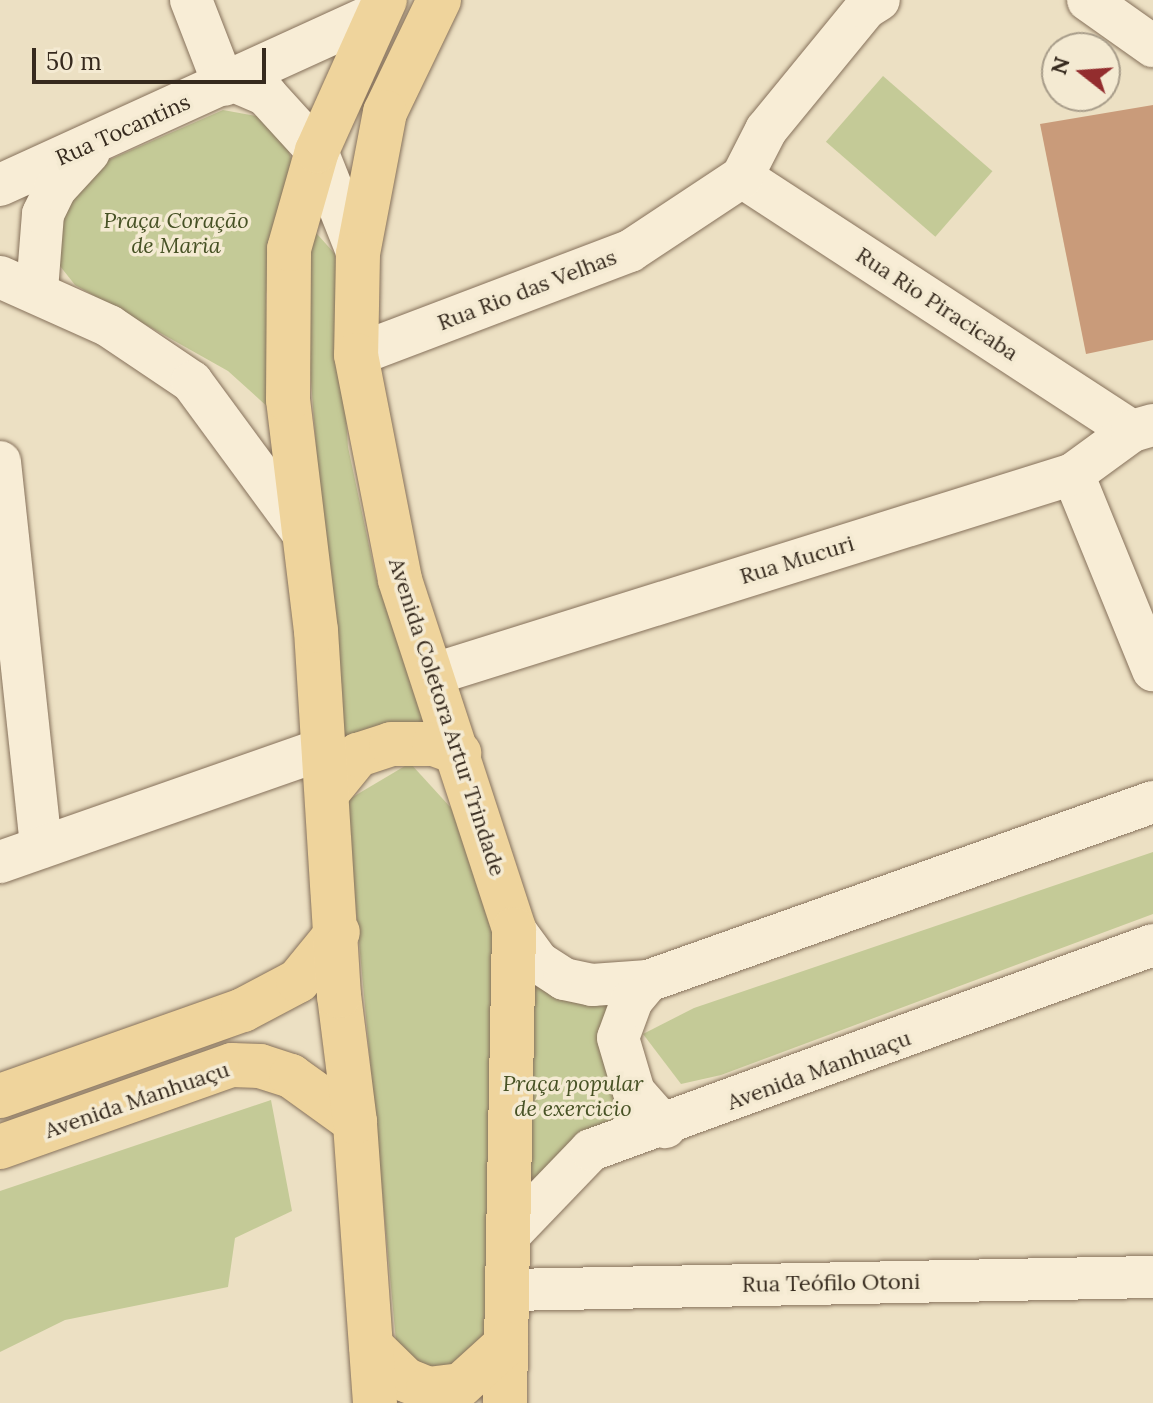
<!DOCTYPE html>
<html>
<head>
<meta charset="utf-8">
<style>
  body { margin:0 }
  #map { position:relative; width:1153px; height:1403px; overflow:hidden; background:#ece0c3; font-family:Lora,serif }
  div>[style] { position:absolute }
  .green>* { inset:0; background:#c4ca97; transform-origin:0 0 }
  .building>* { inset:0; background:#c99b7a }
  .roads { filter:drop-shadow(0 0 2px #86715b) drop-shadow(0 0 2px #86715b) }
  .minor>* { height:42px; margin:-21px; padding:0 21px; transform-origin:21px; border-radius:21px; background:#f8edd6 }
  .major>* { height:44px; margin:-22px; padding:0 22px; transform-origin:22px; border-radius:22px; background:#efd49c }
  span { translate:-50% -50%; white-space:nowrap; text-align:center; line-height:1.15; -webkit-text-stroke:7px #f4ead2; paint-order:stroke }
  .street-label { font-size:22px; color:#362a1e }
  .park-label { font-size:22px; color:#475225; font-style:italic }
  .north { position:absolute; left:1041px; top:32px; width:80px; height:80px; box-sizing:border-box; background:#f4ead2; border:2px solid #a89d8a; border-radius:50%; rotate:287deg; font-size:22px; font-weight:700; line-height:32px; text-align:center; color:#362a1e }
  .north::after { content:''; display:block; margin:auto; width:28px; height:36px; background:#932d2e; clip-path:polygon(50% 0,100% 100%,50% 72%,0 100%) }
  .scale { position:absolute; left:32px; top:48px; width:234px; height:36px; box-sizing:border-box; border:4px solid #362a1e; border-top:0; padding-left:10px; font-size:24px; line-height:28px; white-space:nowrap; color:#362a1e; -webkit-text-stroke:6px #f4ead2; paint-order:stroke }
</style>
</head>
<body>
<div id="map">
  <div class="green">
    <div style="left:883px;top:76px;width:145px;height:87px;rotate:41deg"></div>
    <div style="clip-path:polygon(223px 110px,262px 117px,288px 148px,292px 162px,266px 295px,270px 409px,228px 371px,75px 285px,60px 266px,54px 229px,95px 166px)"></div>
    <div style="clip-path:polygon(309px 225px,335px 254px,348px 447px,376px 578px,431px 724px,339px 749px,307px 328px)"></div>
    <div style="clip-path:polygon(410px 763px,463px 821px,492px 916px,495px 1325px,443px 1372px,397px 1352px,346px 801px)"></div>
    <div style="clip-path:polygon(1153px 852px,1153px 914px,721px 1075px,681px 1084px,643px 1034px,694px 1008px)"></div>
    <div style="clip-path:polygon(522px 970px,614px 1007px,637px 1116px,527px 1182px)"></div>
    <div style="clip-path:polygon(271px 1100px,292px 1211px,235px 1238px,228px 1287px,65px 1320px,0 1352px,0 1191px)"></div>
  </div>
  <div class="building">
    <div style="clip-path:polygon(1153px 105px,1153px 340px,1086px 354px,1040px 124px)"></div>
  </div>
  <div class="roads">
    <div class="minor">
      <div style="left:191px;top:0;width:91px;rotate:68.8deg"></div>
      <div style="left:1088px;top:0;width:80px;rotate:35.3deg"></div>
      <div style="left:236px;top:82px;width:33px;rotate:23deg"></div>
      <div style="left:266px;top:95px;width:76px;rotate:47.7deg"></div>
      <div style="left:317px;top:151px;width:111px;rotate:68.3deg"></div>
      <div style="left:742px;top:177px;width:465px;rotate:33.1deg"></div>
      <div style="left:0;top:185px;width:412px;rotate:-24.5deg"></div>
      <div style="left:0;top:277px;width:120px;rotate:24.2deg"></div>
      <div style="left:109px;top:326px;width:100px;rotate:34deg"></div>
      <div style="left:192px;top:382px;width:182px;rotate:53.7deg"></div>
      <div style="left:37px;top:290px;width:76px;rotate:-85.5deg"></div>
      <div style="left:43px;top:214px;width:28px;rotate:-64deg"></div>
      <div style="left:55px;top:189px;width:50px;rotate:-47.4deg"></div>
      <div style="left:356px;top:355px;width:293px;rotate:-20.8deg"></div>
      <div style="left:630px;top:251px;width:134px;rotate:-33.5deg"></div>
      <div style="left:742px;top:177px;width:53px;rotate:-62.9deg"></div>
      <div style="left:766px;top:130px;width:158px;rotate:-50.7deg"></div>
      <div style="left:866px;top:8px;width:15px;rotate:-32deg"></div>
      <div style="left:0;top:462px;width:387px;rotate:83.9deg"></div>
      <div style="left:1073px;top:474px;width:212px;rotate:67.8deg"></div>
      <div style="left:431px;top:675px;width:673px;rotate:-17.38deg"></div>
      <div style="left:1073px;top:474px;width:73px;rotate:-36.1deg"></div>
      <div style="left:1132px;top:431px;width:22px;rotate:-16deg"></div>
      <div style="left:0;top:862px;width:341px;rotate:-19.3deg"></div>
      <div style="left:514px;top:929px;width:41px;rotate:54deg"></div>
      <div style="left:538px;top:962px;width:31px;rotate:33deg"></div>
      <div style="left:564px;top:979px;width:29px;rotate:12deg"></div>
      <div style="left:592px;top:985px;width:56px;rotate:-4.1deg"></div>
      <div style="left:648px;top:981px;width:536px;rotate:-19.52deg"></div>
      <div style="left:648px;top:981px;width:25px;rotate:130deg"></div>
      <div style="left:632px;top:1000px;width:40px;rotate:110.2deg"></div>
      <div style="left:618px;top:1038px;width:56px;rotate:73.5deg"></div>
      <div style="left:634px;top:1092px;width:47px;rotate:48.5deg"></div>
      <div style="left:511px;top:1233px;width:115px;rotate:-46.1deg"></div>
      <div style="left:591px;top:1150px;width:598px;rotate:-20.04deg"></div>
      <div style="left:510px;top:1290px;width:643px;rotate:-1.16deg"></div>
    </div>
    <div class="major">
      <div style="left:439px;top:0;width:124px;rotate:115.7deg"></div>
      <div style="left:385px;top:112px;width:145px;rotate:100.8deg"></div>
      <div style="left:358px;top:254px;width:101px;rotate:91.1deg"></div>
      <div style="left:356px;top:355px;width:229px;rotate:78.9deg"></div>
      <div style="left:400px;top:580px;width:367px;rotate:71.9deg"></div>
      <div style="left:514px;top:929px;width:474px;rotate:91.1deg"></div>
      <div style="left:328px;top:792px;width:48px;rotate:-51deg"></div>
      <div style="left:358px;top:755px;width:35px;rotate:-18deg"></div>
      <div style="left:391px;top:744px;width:43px"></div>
      <div style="left:434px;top:744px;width:27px;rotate:20deg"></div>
      <div style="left:0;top:1096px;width:258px;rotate:-19.5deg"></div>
      <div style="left:243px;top:1010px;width:62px;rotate:-27.8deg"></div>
      <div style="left:298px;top:981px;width:63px;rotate:-50.8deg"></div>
      <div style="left:0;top:1147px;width:246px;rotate:-19.5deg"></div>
      <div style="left:232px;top:1065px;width:28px;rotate:2deg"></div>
      <div style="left:260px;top:1066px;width:33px;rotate:18deg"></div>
      <div style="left:291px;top:1076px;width:79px;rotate:35.7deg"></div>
      <div style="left:371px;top:1346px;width:49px;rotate:44.2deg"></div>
      <div style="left:406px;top:1380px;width:24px;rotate:22deg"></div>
      <div style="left:428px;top:1389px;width:33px;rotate:-7deg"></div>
      <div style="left:461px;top:1385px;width:61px;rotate:-42.3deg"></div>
      <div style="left:375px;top:1403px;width:282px;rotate:-94.1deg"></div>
      <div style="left:355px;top:1122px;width:127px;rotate:-97.2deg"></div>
      <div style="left:339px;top:996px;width:366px;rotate:-93.6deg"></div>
      <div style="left:316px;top:631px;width:233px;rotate:-96.9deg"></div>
      <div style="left:288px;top:400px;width:151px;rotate:-89.6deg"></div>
      <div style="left:289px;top:249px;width:102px;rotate:-74.1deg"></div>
      <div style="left:317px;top:151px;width:166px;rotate:-65.8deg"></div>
    </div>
  </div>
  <div class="street-label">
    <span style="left:123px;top:130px;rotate:-24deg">Rua Tocantins</span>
    <span style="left:527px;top:290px;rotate:-21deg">Rua Rio das Velhas</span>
    <span style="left:937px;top:304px;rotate:33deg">Rua Rio Piracicaba</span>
    <span style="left:797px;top:560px;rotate:-17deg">Rua Mucuri</span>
    <span style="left:447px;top:717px;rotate:72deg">Avenida Coletora Artur Trindade</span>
    <span style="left:819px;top:1070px;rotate:-20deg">Avenida Manhuaçu</span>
    <span style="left:137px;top:1100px;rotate:-19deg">Avenida Manhuaçu</span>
    <span style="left:831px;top:1283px;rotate:-1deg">Rua Teófilo Otoni</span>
  </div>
  <div class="park-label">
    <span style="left:176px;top:233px">Praça Coração<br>de Maria</span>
    <span style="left:573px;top:1096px">Praça popular<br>de exercicio</span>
  </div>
  <div class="north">N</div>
  <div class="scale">50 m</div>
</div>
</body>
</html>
